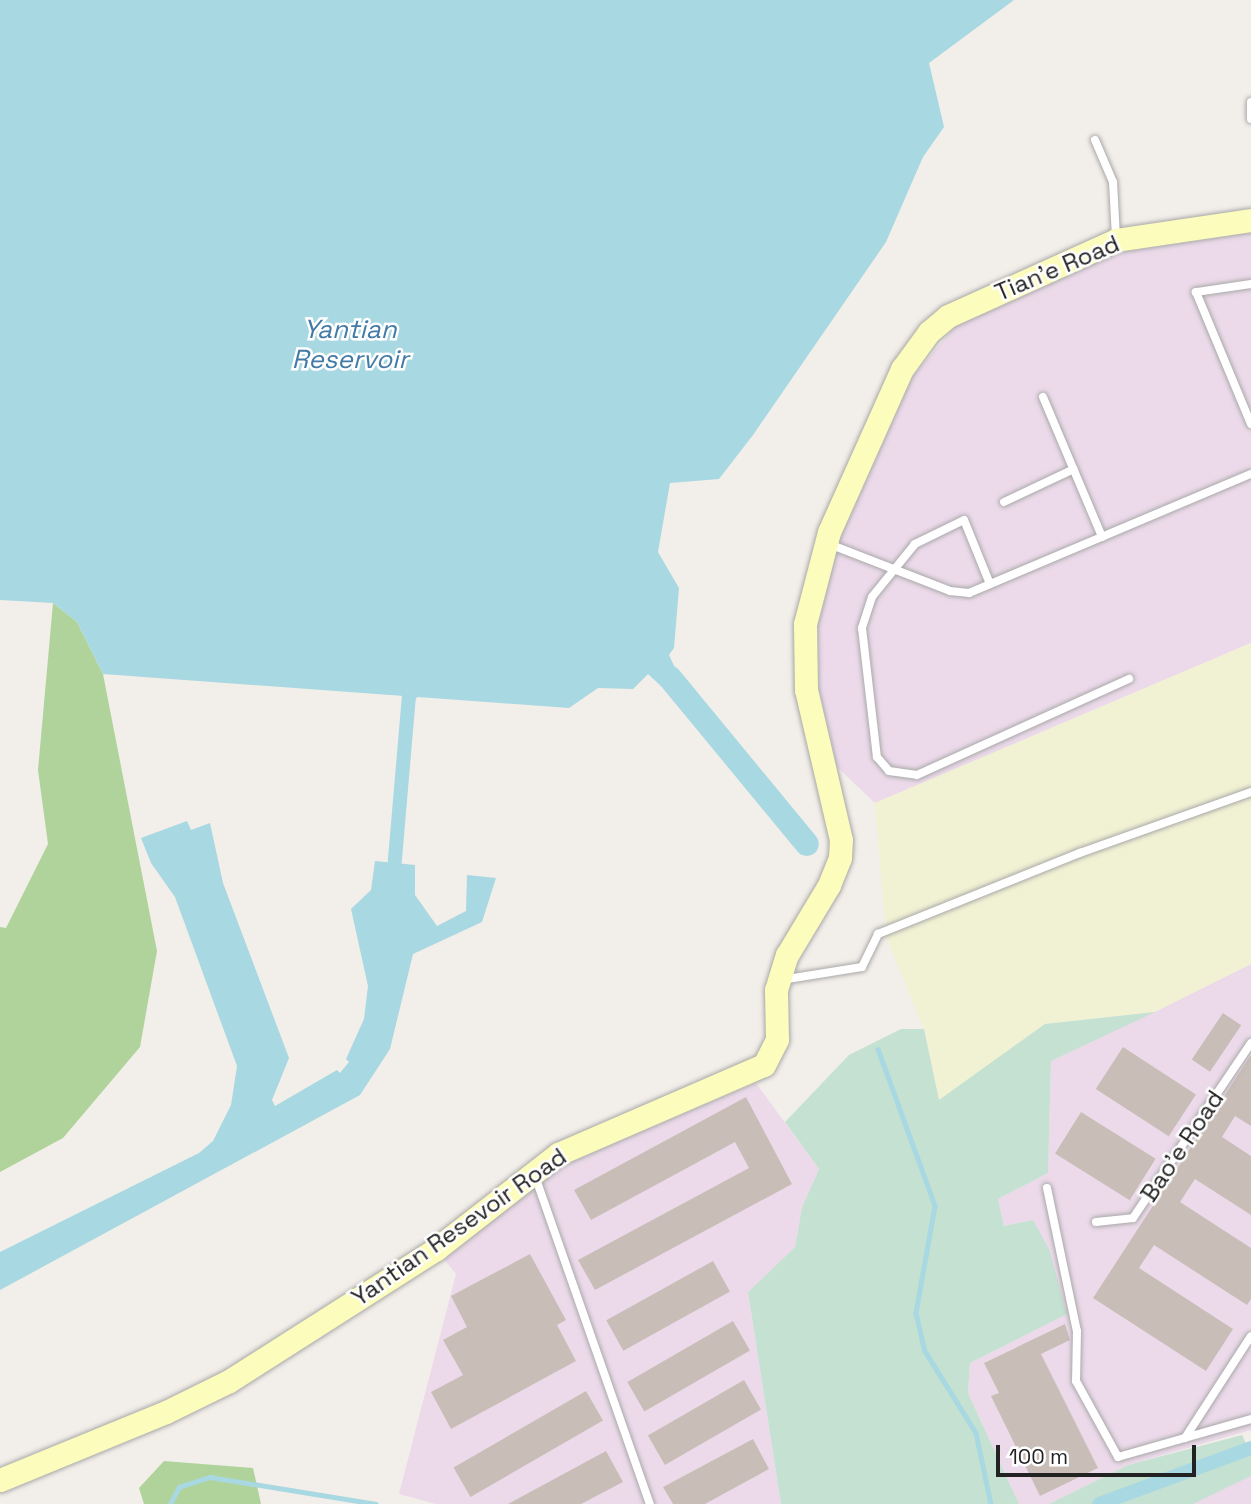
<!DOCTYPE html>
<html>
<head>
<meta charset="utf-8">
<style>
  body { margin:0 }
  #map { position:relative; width:1251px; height:1504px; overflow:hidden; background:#f2eee9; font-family:"Space Grotesk",sans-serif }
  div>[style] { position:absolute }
  .industrial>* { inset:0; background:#ecdaea }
  .farmland>* { inset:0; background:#f1f1d4 }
  .forest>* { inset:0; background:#b0d39c }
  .wetland>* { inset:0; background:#c5e1d2 }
  .water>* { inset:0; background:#a8d8e1 }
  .stream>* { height:4.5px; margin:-2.25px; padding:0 2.25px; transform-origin:2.25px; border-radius:2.25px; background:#a8d8e1 }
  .canal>* { height:14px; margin:-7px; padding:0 7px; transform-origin:7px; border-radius:7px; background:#a8d8e1 }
  .river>* { height:24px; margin:-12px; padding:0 12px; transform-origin:12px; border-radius:12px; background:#a8d8e1 }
  .building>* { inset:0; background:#c8beb7; transform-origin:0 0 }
  .roads { filter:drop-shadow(0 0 2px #a9a9a9) drop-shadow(0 0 2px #a9a9a9) }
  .service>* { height:8px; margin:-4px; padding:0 4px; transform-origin:4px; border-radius:4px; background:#fff }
  .secondary>* { height:23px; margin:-11.5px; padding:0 11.5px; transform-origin:11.5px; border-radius:11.5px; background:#fcfcbc }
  span { translate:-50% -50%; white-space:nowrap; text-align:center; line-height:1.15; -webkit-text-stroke:5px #fff; paint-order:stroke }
  .street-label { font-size:24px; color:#222 }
  .water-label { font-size:26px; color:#437ba6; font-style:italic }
  .scale { position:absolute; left:996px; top:1445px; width:200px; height:32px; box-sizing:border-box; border:4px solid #222; border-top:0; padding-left:9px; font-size:21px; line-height:24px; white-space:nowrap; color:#222; -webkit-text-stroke:5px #fff; paint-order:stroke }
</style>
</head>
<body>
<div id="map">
  <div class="industrial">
    <div style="clip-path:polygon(1251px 233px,1251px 643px,875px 803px,837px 767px,819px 689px,818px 625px,841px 537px,913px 376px,955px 327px,1120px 252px)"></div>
    <div style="clip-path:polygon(1251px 964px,1251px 1430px,1128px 1465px,1049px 1504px,1019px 1504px,968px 1393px,970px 1363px,1066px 1314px,1033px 1220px,1004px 1226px,998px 1199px,1048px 1173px,1051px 1061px)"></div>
    <div style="clip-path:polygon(756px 1083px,819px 1169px,802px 1207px,795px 1247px,748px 1292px,781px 1504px,436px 1504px,399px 1494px,456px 1274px,444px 1259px,564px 1165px)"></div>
    <div style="clip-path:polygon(1251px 1473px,1251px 1504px,1190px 1504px)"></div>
  </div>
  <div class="farmland">
    <div style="clip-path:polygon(1251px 643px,1251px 964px,1155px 1012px,1045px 1024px,939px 1101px,924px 1029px,886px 937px,875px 803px)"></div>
  </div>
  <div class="forest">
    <div style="clip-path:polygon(53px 603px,77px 622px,103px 674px,157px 951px,140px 1047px,63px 1138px,0 1172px,0 927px,6px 928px,48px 844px,38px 770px)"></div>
    <div style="clip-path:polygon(164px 1461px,253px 1468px,261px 1504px,144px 1504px,139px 1488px)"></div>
  </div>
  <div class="wetland">
    <div style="clip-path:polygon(1155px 1012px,1051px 1061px,1048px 1173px,998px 1199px,1004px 1226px,1033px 1220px,1049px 1249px,1067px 1314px,970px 1363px,968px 1393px,1019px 1504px,781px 1504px,748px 1292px,795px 1247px,802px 1207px,819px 1169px,785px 1122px,849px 1055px,901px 1029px,924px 1029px,939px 1100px,1045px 1024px)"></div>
    <div style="clip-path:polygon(1242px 1435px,1251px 1454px,1251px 1476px,1193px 1504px,1049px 1504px,1128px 1465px)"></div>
  </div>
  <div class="water">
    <div style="clip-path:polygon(0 0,1014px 0,929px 63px,944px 127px,923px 157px,886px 242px,753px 435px,719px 479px,670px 483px,658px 552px,679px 588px,674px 648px,669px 655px,677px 672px,661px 686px,648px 674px,633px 689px,598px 688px,569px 708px,103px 674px,77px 622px,53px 603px,0 600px)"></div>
    <div style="clip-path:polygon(187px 821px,191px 830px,210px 823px,223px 883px,289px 1058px,272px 1100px,275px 1106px,337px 1070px,340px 1073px,349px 1062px,346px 1059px,364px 1019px,368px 986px,351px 909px,371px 890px,375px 861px,415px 865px,415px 895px,437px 926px,466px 911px,467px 875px,496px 878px,482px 922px,413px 954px,390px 1049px,360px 1095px,0 1290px,0 1252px,199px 1153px,213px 1141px,231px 1105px,237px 1066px,175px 897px,151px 863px,141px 838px)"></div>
  </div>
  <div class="stream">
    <div style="left:878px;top:1049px;width:167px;rotate:70deg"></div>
    <div style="left:935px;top:1206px;width:109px;rotate:100.1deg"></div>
    <div style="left:916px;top:1313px;width:39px;rotate:77deg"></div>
    <div style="left:925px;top:1351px;width:97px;rotate:58.1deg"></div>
    <div style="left:976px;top:1433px;width:73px;rotate:78.1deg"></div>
    <div style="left:170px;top:1504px;width:19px;rotate:-62deg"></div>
    <div style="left:179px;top:1487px;width:33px;rotate:-18deg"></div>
    <div style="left:210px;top:1477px;width:168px;rotate:9.2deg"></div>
  </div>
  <div class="canal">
    <div style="left:393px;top:882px;width:186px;rotate:-85.1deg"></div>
    <div style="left:409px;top:697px;width:18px;rotate:-61deg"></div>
    <div style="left:1099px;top:1504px;width:162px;rotate:-20.2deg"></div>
  </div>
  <div class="river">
    <div style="left:670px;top:678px;width:215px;rotate:50.5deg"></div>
  </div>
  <div class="building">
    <div style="left:1223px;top:1013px;width:22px;height:56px;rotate:34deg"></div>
    <div style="left:1123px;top:1047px;width:87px;height:50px;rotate:33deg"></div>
    <div style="clip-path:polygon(1251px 1055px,1251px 1126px,1235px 1116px,1222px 1137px,1251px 1156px,1251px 1215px,1195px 1179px,1180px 1202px,1251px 1248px,1251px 1299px,1247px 1305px,1154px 1245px,1139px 1268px,1233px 1329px,1206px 1371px,1093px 1298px)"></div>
    <div style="clip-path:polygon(746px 1097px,792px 1184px,595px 1290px,578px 1260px,749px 1168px,735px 1142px,591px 1220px,574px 1190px)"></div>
    <div style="left:1081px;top:1112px;width:88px;height:49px;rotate:32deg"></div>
    <div style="clip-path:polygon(530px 1254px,566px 1320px,557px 1325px,576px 1361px,451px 1429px,431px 1392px,463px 1375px,443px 1340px,467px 1327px,451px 1296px)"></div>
    <div style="left:713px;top:1261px;width:35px;height:122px;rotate:61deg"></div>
    <div style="left:733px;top:1321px;width:34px;height:122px;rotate:60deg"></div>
    <div style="clip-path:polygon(1065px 1324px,1070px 1340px,1041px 1354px,1098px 1468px,1040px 1496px,991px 1396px,999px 1393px,984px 1363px)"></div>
    <div style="left:744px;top:1380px;width:34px;height:111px;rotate:60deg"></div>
    <div style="left:586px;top:1391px;width:34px;height:153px;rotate:60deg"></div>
    <div style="clip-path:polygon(753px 1439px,769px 1469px,705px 1504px,673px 1504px,663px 1487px)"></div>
    <div style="clip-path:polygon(606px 1451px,623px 1482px,581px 1504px,508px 1504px)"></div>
  </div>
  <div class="roads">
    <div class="service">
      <div style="left:1251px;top:102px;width:17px;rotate:90deg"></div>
      <div style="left:1095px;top:140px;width:46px;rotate:66.8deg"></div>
      <div style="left:1113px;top:182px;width:55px;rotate:86.9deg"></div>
      <div style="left:1251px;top:284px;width:56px;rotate:171.7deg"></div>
      <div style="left:1196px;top:292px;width:143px;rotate:67.4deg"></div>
      <div style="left:1043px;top:397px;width:152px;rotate:67.1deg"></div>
      <div style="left:1004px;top:502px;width:77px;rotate:-25.2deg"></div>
      <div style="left:829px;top:544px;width:130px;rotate:21.2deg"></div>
      <div style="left:950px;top:591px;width:19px;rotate:6deg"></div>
      <div style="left:969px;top:593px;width:306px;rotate:-22.9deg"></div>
      <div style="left:990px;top:584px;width:69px;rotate:-112.1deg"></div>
      <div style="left:964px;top:520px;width:55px;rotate:153.9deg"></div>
      <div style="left:915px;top:544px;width:68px;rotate:129.1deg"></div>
      <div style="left:872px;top:597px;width:33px;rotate:108deg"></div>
      <div style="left:862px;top:628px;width:130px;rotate:83.4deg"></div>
      <div style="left:877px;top:757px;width:18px;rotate:49deg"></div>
      <div style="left:889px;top:771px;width:28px;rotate:8deg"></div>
      <div style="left:917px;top:775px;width:233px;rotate:-24.4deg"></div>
      <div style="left:781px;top:980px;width:82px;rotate:-9.1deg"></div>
      <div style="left:862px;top:967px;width:37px;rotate:-64deg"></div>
      <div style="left:878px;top:934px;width:218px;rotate:-21.9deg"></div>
      <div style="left:1080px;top:853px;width:182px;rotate:-19.6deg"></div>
      <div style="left:535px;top:1176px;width:348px;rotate:70.7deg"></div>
      <div style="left:1047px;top:1188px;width:146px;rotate:78.2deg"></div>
      <div style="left:1077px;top:1331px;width:50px;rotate:91.1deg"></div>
      <div style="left:1076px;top:1381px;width:87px;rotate:61.1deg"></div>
      <div style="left:1118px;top:1457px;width:138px;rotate:-15.9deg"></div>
      <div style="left:1096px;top:1222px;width:37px;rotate:-6deg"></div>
      <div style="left:1133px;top:1218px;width:211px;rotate:-56deg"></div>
      <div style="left:1185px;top:1438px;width:121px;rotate:-57.1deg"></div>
    </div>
    <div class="secondary">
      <div style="left:0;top:1480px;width:179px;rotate:-22.3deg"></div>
      <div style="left:166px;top:1412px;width:70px;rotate:-26.2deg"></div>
      <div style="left:229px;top:1381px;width:246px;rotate:-32.5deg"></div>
      <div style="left:436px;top:1249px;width:155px;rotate:-37.9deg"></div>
      <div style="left:558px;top:1154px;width:224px;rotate:-23.4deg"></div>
      <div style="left:764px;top:1065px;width:29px;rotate:-63deg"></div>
      <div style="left:777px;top:1039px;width:49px;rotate:-91.2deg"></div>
      <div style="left:776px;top:990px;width:37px;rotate:-73deg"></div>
      <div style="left:787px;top:955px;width:82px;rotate:-59deg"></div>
      <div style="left:829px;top:885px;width:29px;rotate:-68deg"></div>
      <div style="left:840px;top:858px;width:18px;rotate:-87deg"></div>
      <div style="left:841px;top:840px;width:154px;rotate:-103.1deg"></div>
      <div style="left:806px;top:690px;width:66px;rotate:-90.9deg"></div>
      <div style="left:805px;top:624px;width:95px;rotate:-75.4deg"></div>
      <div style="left:829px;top:532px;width:179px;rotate:-65.9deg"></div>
      <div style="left:902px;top:369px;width:46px;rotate:-53.9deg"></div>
      <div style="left:929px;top:332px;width:25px;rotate:-40deg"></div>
      <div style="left:948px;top:316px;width:184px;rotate:-24.3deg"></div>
      <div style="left:1116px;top:240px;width:136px;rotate:-8.4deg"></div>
    </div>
  </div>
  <div class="street-label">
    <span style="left:1057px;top:268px;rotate:-23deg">Tian’e Road</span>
    <span style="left:1182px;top:1146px;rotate:-56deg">Bao’e Road</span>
    <span style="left:459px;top:1227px;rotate:-35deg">Yantian Resevoir Road</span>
  </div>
  <div class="water-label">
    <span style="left:350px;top:345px">Yantian<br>Reservoir</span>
  </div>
  <div class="scale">100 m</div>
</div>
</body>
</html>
